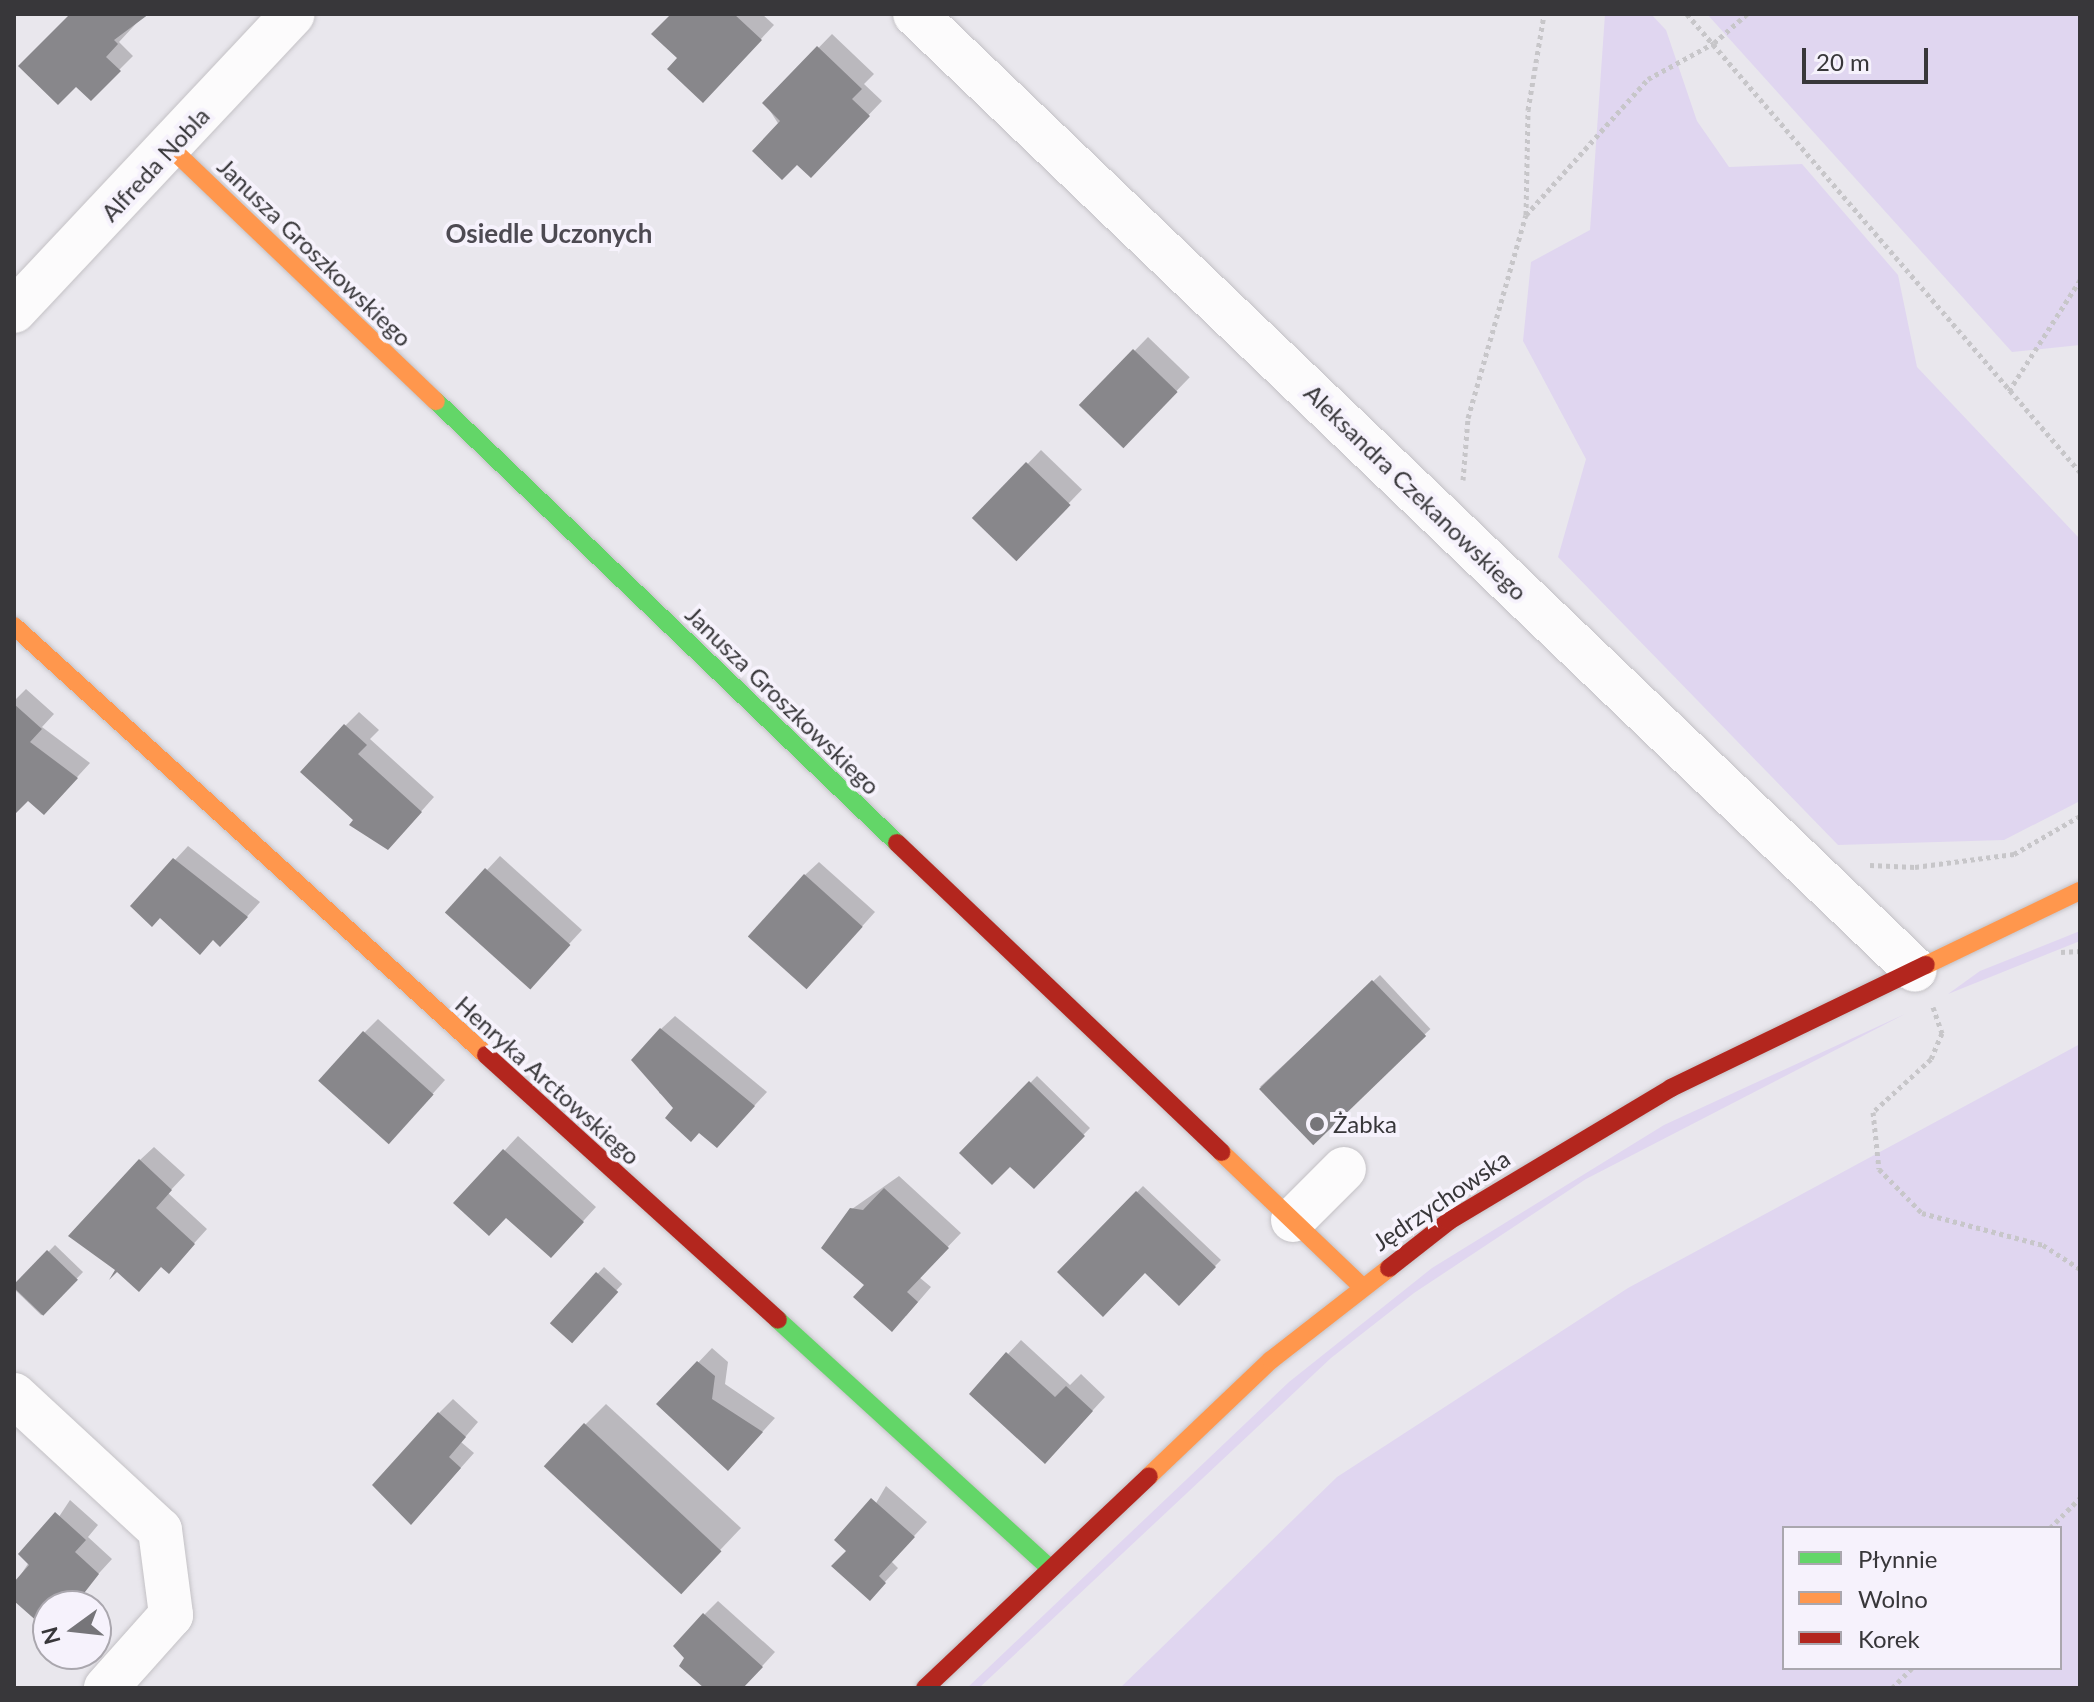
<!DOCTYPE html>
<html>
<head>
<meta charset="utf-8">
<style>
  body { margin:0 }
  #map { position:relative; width:2094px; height:1702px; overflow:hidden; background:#e9e7ed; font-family:Lato,sans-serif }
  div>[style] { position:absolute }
  .green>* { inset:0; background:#e0d6f0 }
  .shadow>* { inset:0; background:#0003; transform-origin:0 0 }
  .building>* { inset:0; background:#88878b; transform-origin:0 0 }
  .path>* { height:5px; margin-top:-2.5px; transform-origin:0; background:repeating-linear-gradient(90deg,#c7c6c9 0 4px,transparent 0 8px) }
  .roads { filter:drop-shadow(0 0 2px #c4c2c6) drop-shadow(0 0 2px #c4c2c6) }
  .street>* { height:44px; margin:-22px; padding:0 22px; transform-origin:22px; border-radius:22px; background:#fcfbfc }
  .fast>* { height:18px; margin:-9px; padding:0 9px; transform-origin:9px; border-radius:9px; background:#63d668 }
  .slow>* { height:18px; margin:-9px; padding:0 9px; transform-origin:9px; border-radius:9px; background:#ff974d }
  .jam>* { height:18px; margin:-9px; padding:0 9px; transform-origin:9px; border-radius:9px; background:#b3261e }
  .dots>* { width:22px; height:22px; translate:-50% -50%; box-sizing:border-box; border:4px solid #f6f2fc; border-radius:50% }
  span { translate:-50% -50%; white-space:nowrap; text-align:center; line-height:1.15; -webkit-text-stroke:8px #f6f2fc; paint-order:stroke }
  .street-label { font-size:24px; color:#38373a }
  .poi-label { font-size:24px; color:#38373a }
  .left { translate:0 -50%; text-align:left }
  .neighbourhood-label { font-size:26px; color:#4d4a52; font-weight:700 }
  .frame { position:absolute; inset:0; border:16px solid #38373a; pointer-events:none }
  .legend { position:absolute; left:1782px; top:1526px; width:280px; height:144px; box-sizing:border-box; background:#f6f2fc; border:2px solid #aaa7ae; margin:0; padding:10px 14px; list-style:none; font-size:24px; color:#38373a }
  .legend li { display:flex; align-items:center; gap:16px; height:40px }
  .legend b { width:40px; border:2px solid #aaa7ae }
  .north { position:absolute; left:32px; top:1590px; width:80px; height:80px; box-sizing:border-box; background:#f6f2fc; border:2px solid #aaa7ae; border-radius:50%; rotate:255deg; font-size:22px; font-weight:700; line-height:32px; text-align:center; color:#38373a }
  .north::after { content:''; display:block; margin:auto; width:28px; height:36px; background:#767579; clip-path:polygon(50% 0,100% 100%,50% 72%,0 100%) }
  .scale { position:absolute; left:1802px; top:48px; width:126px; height:36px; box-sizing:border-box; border:4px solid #38373a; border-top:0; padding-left:10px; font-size:24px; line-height:28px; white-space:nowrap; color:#38373a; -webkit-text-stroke:6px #f6f2fc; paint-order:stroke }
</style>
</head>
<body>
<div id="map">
  <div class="green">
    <div style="clip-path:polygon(1605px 14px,1651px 14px,1666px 30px,1697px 121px,1729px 167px,1802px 164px,1898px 275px,1917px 367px,2080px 539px,2080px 801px,2004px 840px,1838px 845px,1558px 557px,1586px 459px,1523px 341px,1531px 262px,1590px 230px)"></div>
    <div style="clip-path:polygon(1707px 14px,2080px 14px,2080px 345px,2012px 352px)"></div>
    <div style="clip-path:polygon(2080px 931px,2080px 941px,1948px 994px,1980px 971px)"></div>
    <div style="clip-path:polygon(1905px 1014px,1586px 1179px,1414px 1293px,1331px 1358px,979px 1688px,967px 1688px,1289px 1382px,1432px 1268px,1664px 1125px)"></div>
    <div style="clip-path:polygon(evenodd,2080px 1044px,2080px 1688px,1120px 1688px,1337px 1477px,1628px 1288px,2080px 1044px,2060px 1528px,2060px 1668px,1784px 1668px,1784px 1528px,2060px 1528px)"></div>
  </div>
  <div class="shadow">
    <div style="clip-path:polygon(73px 14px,145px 14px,119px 42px,133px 56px,91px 98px)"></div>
    <div style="clip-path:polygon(673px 14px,762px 14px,774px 25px,716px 87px,680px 58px)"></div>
    <div style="clip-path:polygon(832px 34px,874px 74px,864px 84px,882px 101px,811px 175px,765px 103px)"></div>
    <div style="left:1148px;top:337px;width:58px;height:95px;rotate:44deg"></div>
    <div style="left:1041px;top:450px;width:57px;height:95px;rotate:44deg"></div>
    <div style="clip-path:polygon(26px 689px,54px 714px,42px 727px,90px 763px,57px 799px,28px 798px,14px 812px,14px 701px)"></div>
    <div style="clip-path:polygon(359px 712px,379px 730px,370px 739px,434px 797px,401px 834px,356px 820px,345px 726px)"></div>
    <div style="clip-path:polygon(188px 846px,260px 902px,234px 931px,175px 860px)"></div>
    <div style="clip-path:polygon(500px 856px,582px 930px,546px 969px,487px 870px)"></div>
    <div style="clip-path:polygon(819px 862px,875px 912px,820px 973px,805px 875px)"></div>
    <div style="left:1380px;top:975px;width:74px;height:164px;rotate:47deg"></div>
    <div style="clip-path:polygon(675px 1016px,767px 1092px,730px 1132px,659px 1093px,661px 1029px)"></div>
    <div style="clip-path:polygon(378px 1019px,445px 1080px,402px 1128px,364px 1033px)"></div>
    <div style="clip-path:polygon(1037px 1076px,1090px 1128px,1034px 1186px,1010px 1164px,962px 1153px)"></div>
    <div style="clip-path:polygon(518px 1136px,596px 1207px,564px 1242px,507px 1215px,456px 1203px)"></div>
    <div style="clip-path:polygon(154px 1147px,185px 1175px,168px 1193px,207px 1229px,169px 1271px,140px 1160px)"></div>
    <div style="clip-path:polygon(899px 1176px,961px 1233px,919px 1277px,931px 1287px,906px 1316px,867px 1285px,852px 1209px)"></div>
    <div style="clip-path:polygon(1143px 1186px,1221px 1260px,1179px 1303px,1145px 1271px,1059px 1272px)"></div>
    <div style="left:55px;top:1245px;width:39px;height:60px;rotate:44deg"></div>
    <div style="left:604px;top:1267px;width:25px;height:76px;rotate:43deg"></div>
    <div style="clip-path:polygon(1021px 1340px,1070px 1385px,1081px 1374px,1105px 1397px,1058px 1448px,1008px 1354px)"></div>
    <div style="clip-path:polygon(712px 1348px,728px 1362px,725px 1384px,775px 1418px,742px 1454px,659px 1404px)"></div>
    <div style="clip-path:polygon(453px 1399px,478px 1422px,461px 1442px,474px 1453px,425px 1508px,439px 1413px)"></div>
    <div style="clip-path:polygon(606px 1404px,741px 1528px,702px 1569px,585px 1425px)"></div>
    <div style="clip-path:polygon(886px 1486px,927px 1522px,891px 1561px,898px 1568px,883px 1584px,848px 1551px)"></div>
    <div style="clip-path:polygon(70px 1500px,98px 1525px,88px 1537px,112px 1559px,69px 1606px,14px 1598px,14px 1585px)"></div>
    <div style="clip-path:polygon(718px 1601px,775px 1652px,742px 1688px,707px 1688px,705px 1614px)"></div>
  </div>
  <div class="building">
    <div style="clip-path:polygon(70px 14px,149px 14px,114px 40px,118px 44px,106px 57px,121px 71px,91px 101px,76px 87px,58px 105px,18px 66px)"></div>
    <div style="clip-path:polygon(671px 14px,734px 14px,762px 40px,703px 103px,667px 69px,677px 58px,651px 34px)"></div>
    <div style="clip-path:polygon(817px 46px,862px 89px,852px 99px,870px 116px,811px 178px,797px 165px,782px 180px,752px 151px,780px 121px,762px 103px)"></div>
    <div style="left:1133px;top:349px;width:62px;height:78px;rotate:44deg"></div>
    <div style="left:1026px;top:462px;width:62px;height:78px;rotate:44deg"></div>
    <div style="clip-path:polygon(14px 704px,42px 729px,30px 742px,78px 778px,44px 815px,28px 801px,14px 815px)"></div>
    <div style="clip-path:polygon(344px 724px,367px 745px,358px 754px,422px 812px,388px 850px,349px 825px,353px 820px,300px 772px)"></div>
    <div style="clip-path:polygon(173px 858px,248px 917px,220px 947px,213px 940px,200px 955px,160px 918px,152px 927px,130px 906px)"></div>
    <div style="left:485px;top:868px;width:115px;height:60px;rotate:42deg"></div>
    <div style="left:804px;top:874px;width:79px;height:84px;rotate:42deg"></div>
    <div style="left:1372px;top:980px;width:78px;height:157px;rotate:46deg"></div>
    <div style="clip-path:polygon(660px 1028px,755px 1106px,717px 1148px,699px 1133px,691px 1142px,665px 1118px,673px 1108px,631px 1060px)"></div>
    <div style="left:363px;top:1031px;width:95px;height:67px;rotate:42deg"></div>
    <div style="clip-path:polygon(1029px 1081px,1085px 1136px,1034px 1189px,1010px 1167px,992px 1185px,959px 1153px)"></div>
    <div style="clip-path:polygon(503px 1149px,584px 1222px,551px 1258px,506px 1218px,489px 1236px,453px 1203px)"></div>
    <div style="clip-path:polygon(139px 1159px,172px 1190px,156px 1208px,195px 1244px,169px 1274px,161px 1267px,139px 1292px,117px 1272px,109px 1280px,115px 1270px,68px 1236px)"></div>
    <div style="clip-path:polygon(884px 1188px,949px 1248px,907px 1292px,918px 1302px,892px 1332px,853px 1297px,864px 1285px,821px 1248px,850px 1208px,863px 1210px)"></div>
    <div style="clip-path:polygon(1136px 1191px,1216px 1267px,1179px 1306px,1145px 1273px,1103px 1317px,1057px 1272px)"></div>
    <div style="left:47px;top:1250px;width:43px;height:50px;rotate:44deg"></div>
    <div style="left:596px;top:1272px;width:30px;height:69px;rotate:42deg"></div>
    <div style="clip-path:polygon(1006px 1352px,1055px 1397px,1066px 1386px,1093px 1411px,1045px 1464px,969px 1394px)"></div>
    <div style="clip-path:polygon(697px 1361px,715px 1376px,712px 1399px,763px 1432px,728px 1471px,656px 1404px)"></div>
    <div style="clip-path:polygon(438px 1412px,466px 1437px,449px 1457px,461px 1468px,411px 1525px,372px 1485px)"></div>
    <div style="left:584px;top:1423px;width:188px;height:59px;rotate:43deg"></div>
    <div style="clip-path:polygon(871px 1498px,915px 1537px,879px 1576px,886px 1583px,870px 1601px,831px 1566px,846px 1551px,834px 1540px)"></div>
    <div style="clip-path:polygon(55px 1512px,86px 1540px,75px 1552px,99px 1574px,74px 1606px,48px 1606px,48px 1631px,14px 1601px,14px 1582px,29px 1565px,18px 1554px)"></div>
    <div style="clip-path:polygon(703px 1613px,763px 1667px,743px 1688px,704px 1688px,679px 1666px,684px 1658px,673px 1646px)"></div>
  </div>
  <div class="path">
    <div style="left:1687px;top:14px;width:604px;rotate:49.37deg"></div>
    <div style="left:1526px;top:215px;width:105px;rotate:-88.9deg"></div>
    <div style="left:1528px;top:110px;width:97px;rotate:-80.5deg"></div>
    <div style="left:2009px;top:391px;width:132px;rotate:-57.4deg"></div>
    <div style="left:1463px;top:480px;width:62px;rotate:-85.4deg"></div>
    <div style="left:1468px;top:418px;width:211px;rotate:-74.1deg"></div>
    <div style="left:1526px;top:215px;width:183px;rotate:-48.1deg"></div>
    <div style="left:1648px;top:79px;width:75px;rotate:-28.6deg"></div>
    <div style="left:1714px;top:43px;width:44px;rotate:-41.3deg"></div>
    <div style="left:1870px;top:865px;width:45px;rotate:2.5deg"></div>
    <div style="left:1915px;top:867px;width:100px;rotate:-7.5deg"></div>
    <div style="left:2014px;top:854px;width:76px;rotate:-29.9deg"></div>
    <div style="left:2061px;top:952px;width:19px;rotate:-3deg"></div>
    <div style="left:1933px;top:1007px;width:28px;rotate:71deg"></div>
    <div style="left:1942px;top:1033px;width:28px;rotate:113deg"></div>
    <div style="left:1931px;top:1059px;width:79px;rotate:137.6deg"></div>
    <div style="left:1873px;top:1112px;width:57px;rotate:84deg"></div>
    <div style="left:1879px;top:1169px;width:62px;rotate:45.7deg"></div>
    <div style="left:1922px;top:1213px;width:125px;rotate:14.8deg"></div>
    <div style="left:2043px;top:1245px;width:44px;rotate:33deg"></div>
    <div style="left:2050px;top:1528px;width:42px;rotate:-45deg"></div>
    <div style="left:1892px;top:1688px;width:28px;rotate:-45deg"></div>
  </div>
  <div class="roads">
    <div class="street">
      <div style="left:915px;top:14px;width:1383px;rotate:43.71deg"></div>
      <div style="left:14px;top:311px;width:407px;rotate:-46.8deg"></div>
      <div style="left:1293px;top:1220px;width:72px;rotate:-45deg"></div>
      <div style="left:14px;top:1395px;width:199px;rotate:42.8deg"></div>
      <div style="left:160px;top:1530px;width:86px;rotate:82.6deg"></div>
      <div style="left:171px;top:1615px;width:98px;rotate:131.7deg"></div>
    </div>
    <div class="fast">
      <div style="left:436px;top:401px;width:639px;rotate:43.79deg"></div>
      <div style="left:778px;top:1320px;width:368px;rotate:42.4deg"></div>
    </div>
    <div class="slow">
      <div style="left:172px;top:149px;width:365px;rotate:43.7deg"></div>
      <div style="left:14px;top:626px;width:638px;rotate:42.27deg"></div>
      <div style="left:1926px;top:965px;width:171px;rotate:-25.7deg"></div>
      <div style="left:1221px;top:1152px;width:194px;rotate:43.7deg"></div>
      <div style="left:1149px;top:1476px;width:168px;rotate:-43.6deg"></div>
      <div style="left:1271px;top:1360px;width:150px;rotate:-37.9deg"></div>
    </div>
    <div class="jam">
      <div style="left:897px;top:843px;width:448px;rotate:43.6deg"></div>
      <div style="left:486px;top:1055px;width:394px;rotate:42.2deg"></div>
      <div style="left:1389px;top:1268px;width:76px;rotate:-38.1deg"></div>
      <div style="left:1449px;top:1221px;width:259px;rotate:-30.9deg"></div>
      <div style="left:1671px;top:1088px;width:283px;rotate:-25.8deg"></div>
      <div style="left:925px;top:1688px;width:308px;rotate:-43.4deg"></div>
    </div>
  </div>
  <div class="dots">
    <div style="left:1317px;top:1124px;background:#767579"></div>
  </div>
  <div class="street-label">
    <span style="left:155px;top:164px;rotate:-47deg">Alfreda Nobla</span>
    <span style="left:315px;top:252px;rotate:44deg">Janusza Groszkowskiego</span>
    <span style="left:1416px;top:492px;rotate:44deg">Aleksandra Czekanowskiego</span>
    <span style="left:783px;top:700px;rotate:44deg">Janusza Groszkowskiego</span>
    <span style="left:548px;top:1080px;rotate:42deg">Henryka Arctowskiego</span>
    <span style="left:1441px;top:1200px;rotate:-34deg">Jędrzychowska</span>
  </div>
  <div class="poi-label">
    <span class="left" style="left:1333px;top:1124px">Żabka</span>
  </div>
  <div class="neighbourhood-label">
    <span style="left:549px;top:234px">Osiedle Uczonych</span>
  </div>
  <div class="frame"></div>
  <ul class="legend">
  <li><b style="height:10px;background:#63d668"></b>Płynnie</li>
  <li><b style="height:10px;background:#ff974d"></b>Wolno</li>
  <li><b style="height:10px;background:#b3261e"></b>Korek</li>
  </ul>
  <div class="north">N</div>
  <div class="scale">20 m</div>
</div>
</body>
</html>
